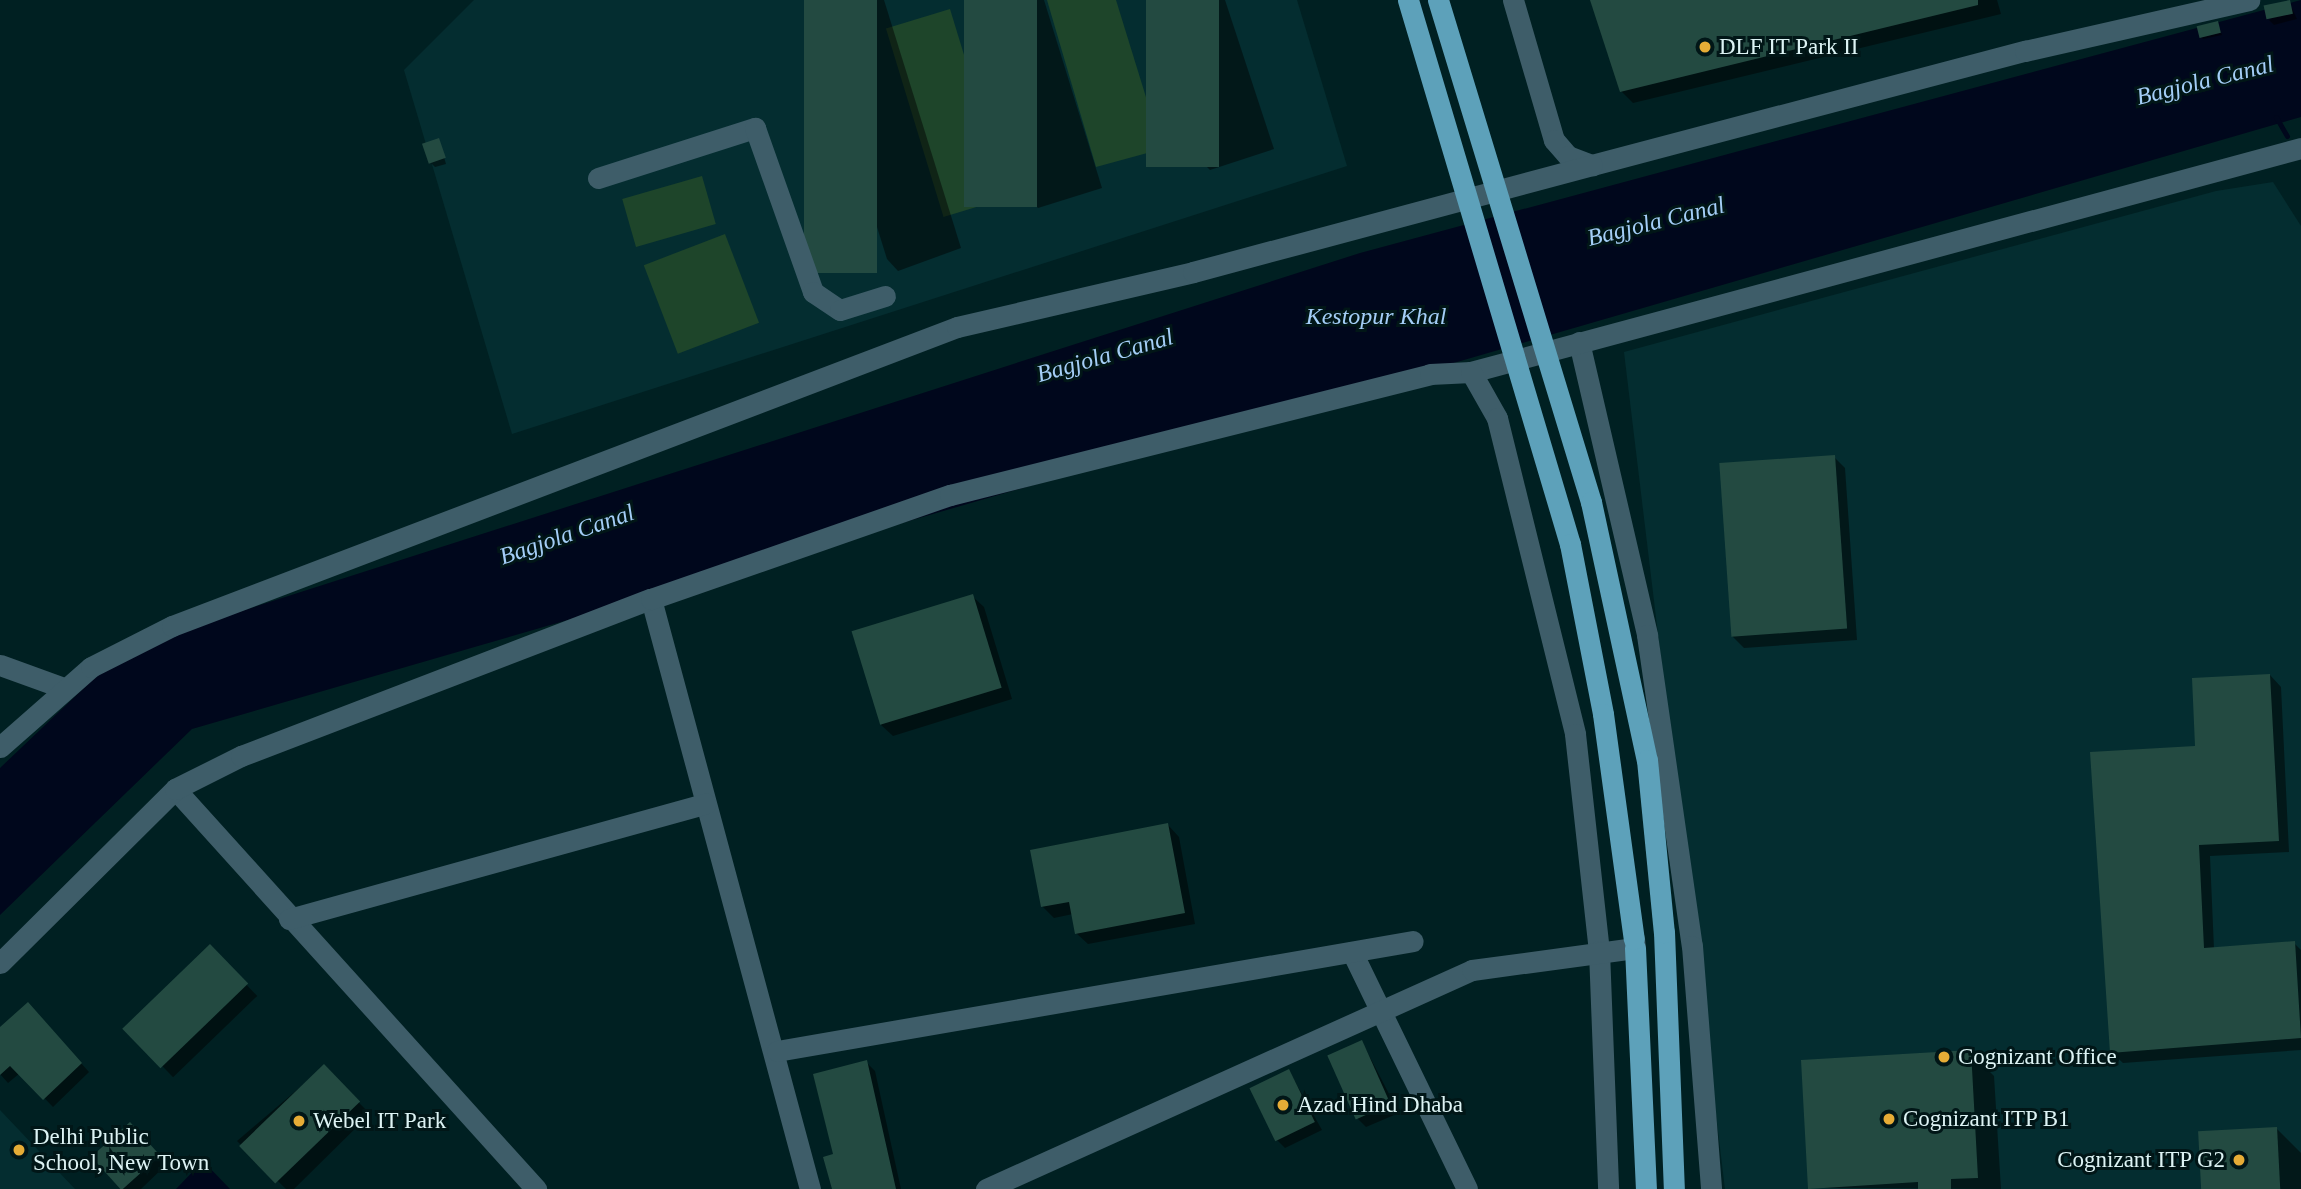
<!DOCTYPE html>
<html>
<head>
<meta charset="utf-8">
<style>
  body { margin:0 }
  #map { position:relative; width:2301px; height:1189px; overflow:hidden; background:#002022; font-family:"Times New Roman",serif }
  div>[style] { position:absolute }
  .built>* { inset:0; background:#042d30 }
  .green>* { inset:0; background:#1e452a; transform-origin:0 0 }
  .water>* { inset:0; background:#00071c }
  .shadow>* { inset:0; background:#0007; transform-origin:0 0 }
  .stream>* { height:5px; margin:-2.5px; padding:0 2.5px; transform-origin:2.5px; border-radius:2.5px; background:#00071c }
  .building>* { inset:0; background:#234a41; transform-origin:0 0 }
  .minor>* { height:21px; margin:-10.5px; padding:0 10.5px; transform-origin:10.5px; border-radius:10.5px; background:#3e5d69 }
  .major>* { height:21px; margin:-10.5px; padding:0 10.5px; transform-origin:10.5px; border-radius:10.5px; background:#5da1ba }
  .major-bridge>* { height:21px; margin:-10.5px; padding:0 10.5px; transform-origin:10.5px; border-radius:10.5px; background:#5da1ba }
  .dots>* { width:19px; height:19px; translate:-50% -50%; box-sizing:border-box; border:4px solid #011617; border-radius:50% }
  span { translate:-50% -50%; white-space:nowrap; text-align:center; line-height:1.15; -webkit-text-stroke:6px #011617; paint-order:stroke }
  .poi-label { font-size:23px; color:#ddf3f4 }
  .left { translate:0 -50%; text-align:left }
  .right { translate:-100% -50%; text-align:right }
  .water-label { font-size:24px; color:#a4cef7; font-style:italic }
</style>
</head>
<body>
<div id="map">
  <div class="built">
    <div style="clip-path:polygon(474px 0,1297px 0,1347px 166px,512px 434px,404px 70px)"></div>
    <div style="clip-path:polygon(2273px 182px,2301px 226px,2301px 1189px,1725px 1189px,1624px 352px,2216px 191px)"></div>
    <div style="clip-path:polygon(0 1110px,75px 1189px,0 1189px)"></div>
  </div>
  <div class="green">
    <div style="clip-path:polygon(1047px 0,1116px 0,1162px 149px,1096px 167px)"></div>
    <div style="left:950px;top:9px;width:197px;height:67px;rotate:73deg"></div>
    <div style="left:702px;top:176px;width:50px;height:83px;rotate:74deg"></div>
    <div style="left:725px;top:234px;width:95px;height:87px;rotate:69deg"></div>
  </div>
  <div class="water">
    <div style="clip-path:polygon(2301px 0,2301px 117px,192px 729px,0 915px,0 768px,126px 648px,1360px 253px)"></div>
    <div style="clip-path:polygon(203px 1161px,230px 1189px,176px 1189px)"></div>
  </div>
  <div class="shadow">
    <div style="clip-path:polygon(806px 0,884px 0,961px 248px,898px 271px,887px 259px)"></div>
    <div style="clip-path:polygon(966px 0,1044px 0,1102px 188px,1038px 208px,1027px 197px)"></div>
    <div style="clip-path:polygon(1147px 0,1225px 0,1274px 149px,1210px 170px,1199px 159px)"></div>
    <div style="clip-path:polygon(1592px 0,1997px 0,2001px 14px,1633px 103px,1621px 91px)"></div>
    <div style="clip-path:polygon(2289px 2px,2297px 19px,2274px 25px,2269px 20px)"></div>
    <div style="clip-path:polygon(2217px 23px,2222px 35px,2203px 39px,2201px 37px)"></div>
    <div style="clip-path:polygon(439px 140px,446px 164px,435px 167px,430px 162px)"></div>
    <div style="clip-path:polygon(1834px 457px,1845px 468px,1857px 640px,1744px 648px,1732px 636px)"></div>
    <div style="clip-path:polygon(972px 596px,984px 607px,1012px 699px,893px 736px,881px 725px)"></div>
    <div style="clip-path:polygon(2270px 675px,2281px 687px,2289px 852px,2210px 856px,2214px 949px,2294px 943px,2301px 950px,2301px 1050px,2123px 1063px,2111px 1052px)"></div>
    <div style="clip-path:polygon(1168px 825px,1179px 837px,1195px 924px,1088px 944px,1076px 933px,1073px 914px,1054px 918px,1042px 906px)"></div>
    <div style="left:210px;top:947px;width:68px;height:117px;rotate:46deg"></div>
    <div style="clip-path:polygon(36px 1013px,89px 1072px,53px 1107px,20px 1073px,8px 1083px,0 1074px,0 1030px)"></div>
    <div style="clip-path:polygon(1362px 1042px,1399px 1113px,1366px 1127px,1358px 1119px)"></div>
    <div style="clip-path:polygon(1970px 1052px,1994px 1076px,2001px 1189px,1810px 1188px)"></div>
    <div style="clip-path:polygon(866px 1062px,875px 1071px,901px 1189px,834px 1189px,835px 1156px)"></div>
    <div style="clip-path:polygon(324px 1067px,370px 1114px,294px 1189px,286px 1189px,237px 1141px)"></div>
    <div style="clip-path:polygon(1289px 1071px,1322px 1130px,1285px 1148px,1277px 1140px)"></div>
    <div style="clip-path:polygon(130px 1125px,167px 1164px,141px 1189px,123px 1189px,94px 1158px)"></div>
    <div style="clip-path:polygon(2277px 1129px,2301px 1153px,2301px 1189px,2203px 1189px)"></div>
  </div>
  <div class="stream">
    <div style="left:2276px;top:117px;width:22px;rotate:60deg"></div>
  </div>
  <div class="building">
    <div style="left:804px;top:0;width:73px;height:273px"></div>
    <div style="left:964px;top:0;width:73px;height:207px"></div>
    <div style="left:1146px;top:0;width:73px;height:167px"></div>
    <div style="clip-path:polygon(1590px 0,1978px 0,1978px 5px,1620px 92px)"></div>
    <div style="left:2290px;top:0;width:14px;height:27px;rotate:78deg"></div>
    <div style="left:2218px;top:21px;width:12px;height:22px;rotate:76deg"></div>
    <div style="left:439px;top:138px;width:21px;height:18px;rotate:71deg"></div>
    <div style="left:1835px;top:455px;width:174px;height:116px;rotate:86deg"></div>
    <div style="left:973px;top:594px;width:98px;height:127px;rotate:73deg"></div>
    <div style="clip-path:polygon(2270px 674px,2279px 841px,2199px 845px,2204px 948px,2295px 941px,2301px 1038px,2110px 1053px,2090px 752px,2195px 746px,2192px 678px)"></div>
    <div style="clip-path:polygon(1168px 823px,1185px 913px,1075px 934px,1069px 902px,1041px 907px,1030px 850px)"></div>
    <div style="left:210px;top:944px;width:55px;height:122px;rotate:46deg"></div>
    <div style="clip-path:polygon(28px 1002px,82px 1063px,43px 1100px,10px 1066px,0 1075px,0 1027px)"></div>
    <div style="left:1362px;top:1040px;width:70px;height:38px;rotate:66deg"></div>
    <div style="clip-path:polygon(1971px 1050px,1978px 1178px,1951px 1179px,1951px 1189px,1918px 1189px,1918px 1182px,1808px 1189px,1801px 1060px)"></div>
    <div style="clip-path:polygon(867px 1060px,896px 1189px,832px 1189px,823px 1157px,833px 1154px,813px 1074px)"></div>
    <div style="left:324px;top:1064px;width:52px;height:118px;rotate:46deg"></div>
    <div style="left:1289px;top:1069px;width:59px;height:44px;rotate:64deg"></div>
    <div style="left:130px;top:1122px;width:45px;height:52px;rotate:48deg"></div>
    <div style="left:2277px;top:1127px;width:62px;height:79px;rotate:87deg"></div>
  </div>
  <div class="minor">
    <div style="left:1513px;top:0;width:146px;rotate:73.7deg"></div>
    <div style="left:1554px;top:140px;width:21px;rotate:49deg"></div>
    <div style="left:1568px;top:156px;width:26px;rotate:21deg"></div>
    <div style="left:1592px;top:165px;width:448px;rotate:-14.8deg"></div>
    <div style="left:2025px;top:51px;width:230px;rotate:-12.8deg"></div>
    <div style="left:598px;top:178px;width:165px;rotate:-17.7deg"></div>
    <div style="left:755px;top:128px;width:174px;rotate:70.5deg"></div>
    <div style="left:813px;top:292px;width:32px;rotate:34deg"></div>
    <div style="left:840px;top:310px;width:47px;rotate:-17.3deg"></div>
    <div style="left:1579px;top:342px;width:301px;rotate:76.9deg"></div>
    <div style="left:1647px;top:635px;width:314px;rotate:81.8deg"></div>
    <div style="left:1692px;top:946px;width:244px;rotate:85.5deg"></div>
    <div style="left:1471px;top:372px;width:860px;rotate:-15.1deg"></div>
    <div style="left:651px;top:599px;width:611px;rotate:74.92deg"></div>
    <div style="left:0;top:665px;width:68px;rotate:19.8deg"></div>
    <div style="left:0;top:747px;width:121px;rotate:-41.3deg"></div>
    <div style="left:91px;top:667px;width:91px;rotate:-26.8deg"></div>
    <div style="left:172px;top:626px;width:840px;rotate:-20.85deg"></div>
    <div style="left:957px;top:327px;width:242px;rotate:-13.1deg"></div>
    <div style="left:1193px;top:272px;width:413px;rotate:-15deg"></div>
    <div style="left:175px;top:789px;width:539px;rotate:47.93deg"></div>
    <div style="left:289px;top:919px;width:432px;rotate:-15.5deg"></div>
    <div style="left:1352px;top:952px;width:263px;rotate:64.1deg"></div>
    <div style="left:0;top:963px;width:247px;rotate:-44.8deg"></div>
    <div style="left:175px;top:789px;width:74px;rotate:-26.6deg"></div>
    <div style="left:241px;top:756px;width:439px;rotate:-21deg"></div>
    <div style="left:651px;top:599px;width:317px;rotate:-19.2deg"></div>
    <div style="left:950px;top:495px;width:495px;rotate:-14.1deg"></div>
    <div style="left:1430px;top:374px;width:41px;rotate:-2.8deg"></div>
    <div style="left:1471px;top:372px;width:53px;rotate:60.5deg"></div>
    <div style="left:1497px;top:418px;width:325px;rotate:76.1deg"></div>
    <div style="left:1575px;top:734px;width:218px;rotate:83.7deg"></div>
    <div style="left:1599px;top:951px;width:238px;rotate:87.8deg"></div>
    <div style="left:777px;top:1051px;width:645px;rotate:-9.81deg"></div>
    <div style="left:986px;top:1189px;width:533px;rotate:-24.26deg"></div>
    <div style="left:1472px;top:970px;width:164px;rotate:-7.7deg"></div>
    <div style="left:1635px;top:948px;width:9px;rotate:-96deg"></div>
  </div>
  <div class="major">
    <div style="left:1664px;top:932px;width:257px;rotate:87.8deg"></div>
    <div style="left:1635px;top:948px;width:241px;rotate:87.4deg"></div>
  </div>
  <div class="major-bridge">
    <div style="left:1408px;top:0;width:568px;rotate:73.42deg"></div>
    <div style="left:1570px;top:544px;width:173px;rotate:79deg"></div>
    <div style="left:1603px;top:714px;width:227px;rotate:82.2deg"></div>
    <div style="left:1438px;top:0;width:525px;rotate:73.05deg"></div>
    <div style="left:1591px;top:502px;width:264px;rotate:77.8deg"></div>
    <div style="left:1647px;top:760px;width:173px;rotate:84.4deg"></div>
  </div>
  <div class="dots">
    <div style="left:1705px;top:47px;background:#e6ac36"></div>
    <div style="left:1944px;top:1057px;background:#e6ac36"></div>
    <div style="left:1283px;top:1105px;background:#e6ac36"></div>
    <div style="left:1889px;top:1119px;background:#e6ac36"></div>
    <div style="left:299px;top:1121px;background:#e6ac36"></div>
    <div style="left:19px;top:1150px;background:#e6ac36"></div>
    <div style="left:2239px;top:1160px;background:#e6ac36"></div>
  </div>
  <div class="poi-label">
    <span class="left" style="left:1719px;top:47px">DLF IT Park II</span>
    <span class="left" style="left:1958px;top:1057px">Cognizant Office</span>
    <span class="left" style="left:1297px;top:1105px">Azad Hind Dhaba</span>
    <span class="left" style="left:1903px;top:1119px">Cognizant ITP B1</span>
    <span class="left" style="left:313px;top:1121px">Webel IT Park</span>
    <span class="left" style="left:33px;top:1150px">Delhi Public<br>School, New Town</span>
    <span class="right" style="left:2225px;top:1160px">Cognizant ITP G2</span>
  </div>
  <div class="water-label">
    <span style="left:2205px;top:81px;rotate:-14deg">Bagjola Canal</span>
    <span style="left:1656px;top:222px;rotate:-14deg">Bagjola Canal</span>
    <span style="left:1376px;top:317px">Kestopur Khal</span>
    <span style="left:1105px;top:356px;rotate:-16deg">Bagjola Canal</span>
    <span style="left:567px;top:535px;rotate:-19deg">Bagjola Canal</span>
  </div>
</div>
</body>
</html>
